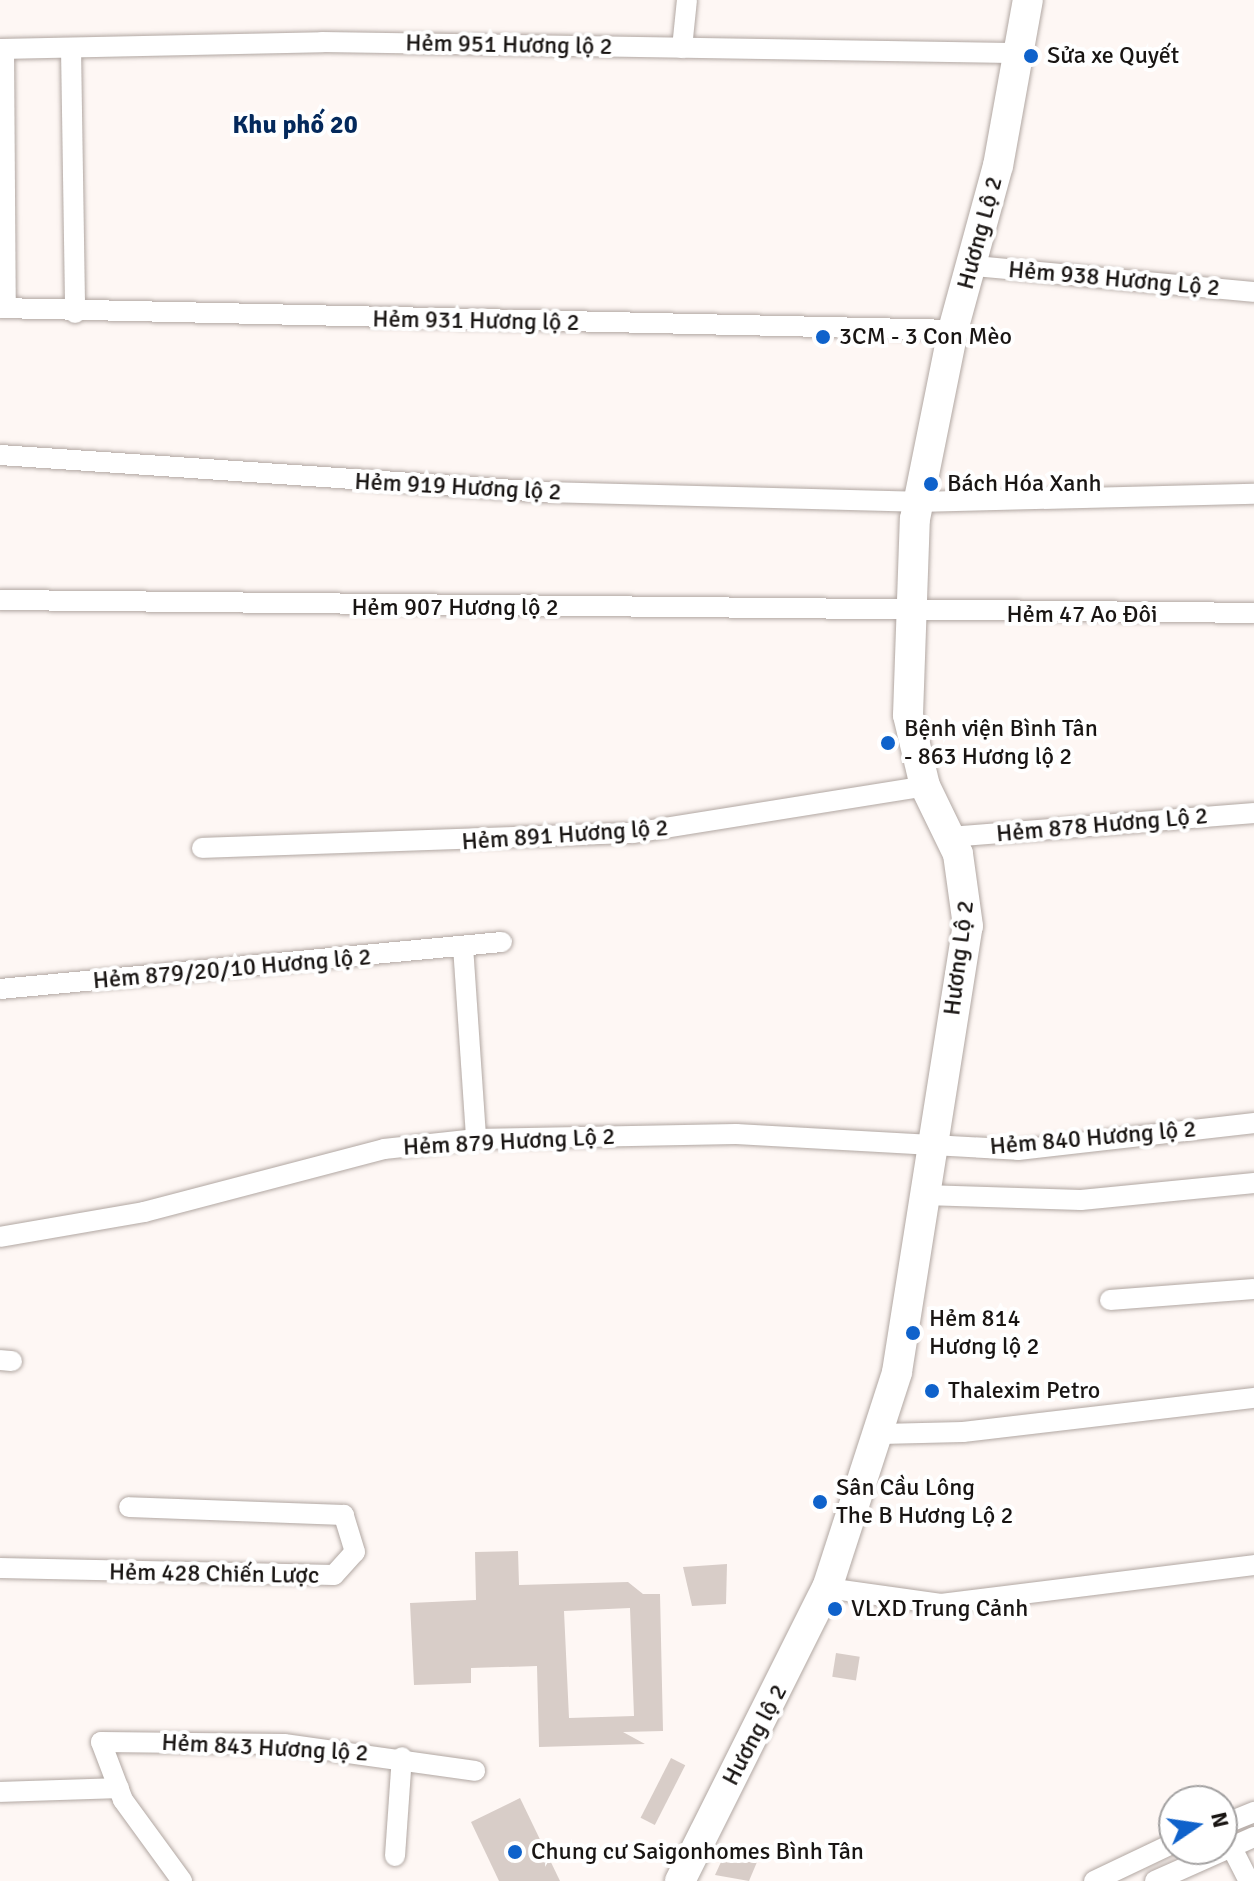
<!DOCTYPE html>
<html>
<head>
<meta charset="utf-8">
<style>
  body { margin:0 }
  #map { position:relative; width:1254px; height:1881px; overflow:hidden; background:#fef7f4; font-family:Signika,sans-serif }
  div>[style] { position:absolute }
  .building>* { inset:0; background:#d8cdc8; transform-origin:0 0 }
  .roads { filter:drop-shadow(0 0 2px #b1a7a2) drop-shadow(0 0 2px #b1a7a2) }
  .street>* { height:20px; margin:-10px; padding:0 10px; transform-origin:10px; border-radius:10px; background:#fff }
  .secondary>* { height:30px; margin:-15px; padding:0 15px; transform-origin:15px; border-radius:15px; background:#fff }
  .dots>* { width:22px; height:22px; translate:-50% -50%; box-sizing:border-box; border:4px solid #fff; border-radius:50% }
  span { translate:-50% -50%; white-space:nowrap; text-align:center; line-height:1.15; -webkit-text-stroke:8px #fff; paint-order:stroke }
  .street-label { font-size:24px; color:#191513 }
  .poi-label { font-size:24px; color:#191513 }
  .left { translate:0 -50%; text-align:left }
  .neighbourhood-label { font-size:26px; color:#04295c; font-weight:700 }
  .north { position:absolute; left:1158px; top:1785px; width:80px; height:80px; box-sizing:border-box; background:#fff; border:2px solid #a3a1a1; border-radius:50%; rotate:77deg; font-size:22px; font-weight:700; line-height:32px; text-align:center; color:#191513 }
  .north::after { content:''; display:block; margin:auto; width:28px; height:36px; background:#0f62cb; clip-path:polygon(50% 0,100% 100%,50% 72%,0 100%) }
</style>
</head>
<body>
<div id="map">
  <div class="building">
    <div style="clip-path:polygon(evenodd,518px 1551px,519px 1585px,628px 1582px,643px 1594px,660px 1594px,663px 1731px,623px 1732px,645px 1744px,539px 1747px,537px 1666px,471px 1668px,471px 1683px,414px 1685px,410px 1603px,476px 1600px,475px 1552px,518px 1551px,630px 1608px,634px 1716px,569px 1718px,564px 1611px,630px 1608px)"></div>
    <div style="clip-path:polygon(727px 1564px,726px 1604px,692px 1606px,683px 1567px)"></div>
    <div style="left:836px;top:1653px;width:24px;height:24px;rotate:9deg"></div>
    <div style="left:671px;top:1758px;width:16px;height:67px;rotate:27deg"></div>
    <div style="clip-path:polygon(520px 1798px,560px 1881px,499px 1881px,471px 1822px)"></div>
    <div style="clip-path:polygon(727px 1849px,757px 1862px,749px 1881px,715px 1875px)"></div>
  </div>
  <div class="roads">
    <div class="street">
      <div style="left:71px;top:48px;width:265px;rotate:89.1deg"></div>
      <div style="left:682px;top:48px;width:48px;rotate:-84.1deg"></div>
      <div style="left:0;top:49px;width:322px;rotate:-1.2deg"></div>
      <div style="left:322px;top:42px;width:696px;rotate:0.91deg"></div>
      <div style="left:4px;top:49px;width:259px;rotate:89.6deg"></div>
      <div style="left:974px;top:266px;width:281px;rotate:5.3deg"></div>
      <div style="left:0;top:308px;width:953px;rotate:1.32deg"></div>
      <div style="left:0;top:455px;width:545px;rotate:3.89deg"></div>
      <div style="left:544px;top:492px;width:373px;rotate:1.5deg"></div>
      <div style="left:917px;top:502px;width:337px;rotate:-1.4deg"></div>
      <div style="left:0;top:600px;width:1254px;rotate:0.59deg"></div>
      <div style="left:950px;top:837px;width:305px;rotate:-4.5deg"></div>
      <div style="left:202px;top:848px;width:431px;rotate:-2deg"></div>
      <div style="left:633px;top:833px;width:296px;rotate:-9.1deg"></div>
      <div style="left:463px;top:946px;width:193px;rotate:86.1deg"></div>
      <div style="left:0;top:989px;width:504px;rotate:-5.35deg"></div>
      <div style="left:924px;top:1195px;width:157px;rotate:1.8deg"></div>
      <div style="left:1081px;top:1200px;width:174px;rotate:-5.6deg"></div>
      <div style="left:0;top:1237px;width:146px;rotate:-9.8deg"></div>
      <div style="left:144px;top:1212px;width:248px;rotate:-14.7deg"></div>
      <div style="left:384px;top:1149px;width:93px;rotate:-6.2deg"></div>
      <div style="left:476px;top:1139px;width:260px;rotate:-1.1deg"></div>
      <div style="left:736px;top:1134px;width:282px;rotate:3.2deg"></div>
      <div style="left:1018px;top:1150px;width:238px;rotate:-6.5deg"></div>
      <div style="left:1110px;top:1300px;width:144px;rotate:-4.4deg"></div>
      <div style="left:0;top:1360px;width:12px;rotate:5deg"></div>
      <div style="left:881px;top:1434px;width:82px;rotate:-1.4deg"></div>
      <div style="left:963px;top:1432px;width:293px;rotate:-6.7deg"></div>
      <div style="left:0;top:1568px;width:334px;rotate:1.2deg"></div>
      <div style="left:334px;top:1575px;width:31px;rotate:-48deg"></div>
      <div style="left:355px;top:1552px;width:39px;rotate:-107deg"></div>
      <div style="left:344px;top:1515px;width:215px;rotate:-177.9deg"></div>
      <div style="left:827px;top:1588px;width:115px;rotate:8deg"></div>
      <div style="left:941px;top:1604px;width:315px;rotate:-7.1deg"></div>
      <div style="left:0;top:1792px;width:119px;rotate:-1.9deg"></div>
      <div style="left:1222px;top:1825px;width:35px;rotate:-22deg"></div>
      <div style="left:1232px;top:1848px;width:37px;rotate:63deg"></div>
      <div style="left:395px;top:1856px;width:99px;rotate:-86deg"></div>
      <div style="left:182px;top:1881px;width:100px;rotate:-126.1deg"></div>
      <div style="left:123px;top:1800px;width:62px;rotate:-110.8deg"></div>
      <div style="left:101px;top:1742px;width:183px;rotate:0.6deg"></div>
      <div style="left:284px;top:1744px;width:193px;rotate:8deg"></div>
      <div style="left:1094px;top:1881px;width:89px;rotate:-25.4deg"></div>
      <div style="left:1155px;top:1881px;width:108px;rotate:-24deg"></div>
    </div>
    <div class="secondary">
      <div style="left:680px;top:1881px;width:328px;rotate:-63.4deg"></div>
      <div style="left:827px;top:1588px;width:227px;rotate:-72deg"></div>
      <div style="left:897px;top:1372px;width:452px;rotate:-81deg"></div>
      <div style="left:968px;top:926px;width:73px;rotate:-97.9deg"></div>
      <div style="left:958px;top:854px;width:76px;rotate:-115.9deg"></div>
      <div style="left:925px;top:786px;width:73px;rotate:-103.5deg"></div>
      <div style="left:908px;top:715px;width:196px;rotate:-88deg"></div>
      <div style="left:915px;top:519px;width:193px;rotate:-78.6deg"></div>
      <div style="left:953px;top:330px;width:170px;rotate:-74.7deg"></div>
      <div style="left:998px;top:166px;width:169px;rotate:-79.8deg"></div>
    </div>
  </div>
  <div class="dots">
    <div style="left:1031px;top:56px;background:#0f62cb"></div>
    <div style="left:823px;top:337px;background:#0f62cb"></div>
    <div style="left:931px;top:484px;background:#0f62cb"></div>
    <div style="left:888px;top:743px;background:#0f62cb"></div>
    <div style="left:913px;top:1333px;background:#0f62cb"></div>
    <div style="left:932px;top:1391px;background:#0f62cb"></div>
    <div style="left:820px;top:1502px;background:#0f62cb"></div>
    <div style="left:835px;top:1609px;background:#0f62cb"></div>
    <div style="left:515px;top:1852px;background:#0f62cb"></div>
  </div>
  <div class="street-label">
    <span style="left:509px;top:45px;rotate:1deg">Hẻm 951 Hương lộ 2</span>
    <span style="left:980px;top:233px;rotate:-75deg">Hương Lộ 2</span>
    <span style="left:1114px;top:279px;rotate:5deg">Hẻm 938 Hương Lộ 2</span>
    <span style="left:476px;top:321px;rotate:1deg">Hẻm 931 Hương lộ 2</span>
    <span style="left:458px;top:487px;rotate:3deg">Hẻm 919 Hương lộ 2</span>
    <span style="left:455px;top:608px">Hẻm 907 Hương lộ 2</span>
    <span style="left:1082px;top:615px">Hẻm 47 Ao Đôi</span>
    <span style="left:1102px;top:825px;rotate:-5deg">Hẻm 878 Hương Lộ 2</span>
    <span style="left:565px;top:835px;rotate:-4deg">Hẻm 891 Hương lộ 2</span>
    <span style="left:959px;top:958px;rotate:-83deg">Hương Lộ 2</span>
    <span style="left:232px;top:969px;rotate:-5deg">Hẻm 879/20/10 Hương lộ 2</span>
    <span style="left:1093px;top:1138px;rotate:-5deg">Hẻm 840 Hương lộ 2</span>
    <span style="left:509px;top:1142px;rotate:-3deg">Hẻm 879 Hương Lộ 2</span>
    <span style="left:214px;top:1574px;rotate:1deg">Hẻm 428 Chiến Lược</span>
    <span style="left:755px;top:1735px;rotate:-62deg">Hương lộ 2</span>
    <span style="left:265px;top:1748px;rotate:3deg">Hẻm 843 Hương lộ 2</span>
  </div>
  <div class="poi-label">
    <span class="left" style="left:1047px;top:56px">Sửa xe Quyết</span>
    <span class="left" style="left:839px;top:337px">3CM - 3 Con Mèo</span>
    <span class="left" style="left:947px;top:484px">Bách Hóa Xanh</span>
    <span class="left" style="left:904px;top:743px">Bệnh viện Bình Tân<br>- 863 Hương lộ 2</span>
    <span class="left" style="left:929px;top:1333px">Hẻm 814<br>Hương lộ 2</span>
    <span class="left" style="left:948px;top:1391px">Thalexim Petro</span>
    <span class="left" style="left:836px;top:1502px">Sân Cầu Lông<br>The B Hương Lộ 2</span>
    <span class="left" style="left:851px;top:1609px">VLXD Trung Cảnh</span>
    <span class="left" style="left:531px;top:1852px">Chung cư Saigonhomes Bình Tân</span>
  </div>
  <div class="neighbourhood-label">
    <span style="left:295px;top:126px">Khu phố 20</span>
  </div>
  <div class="north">N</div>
</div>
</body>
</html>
